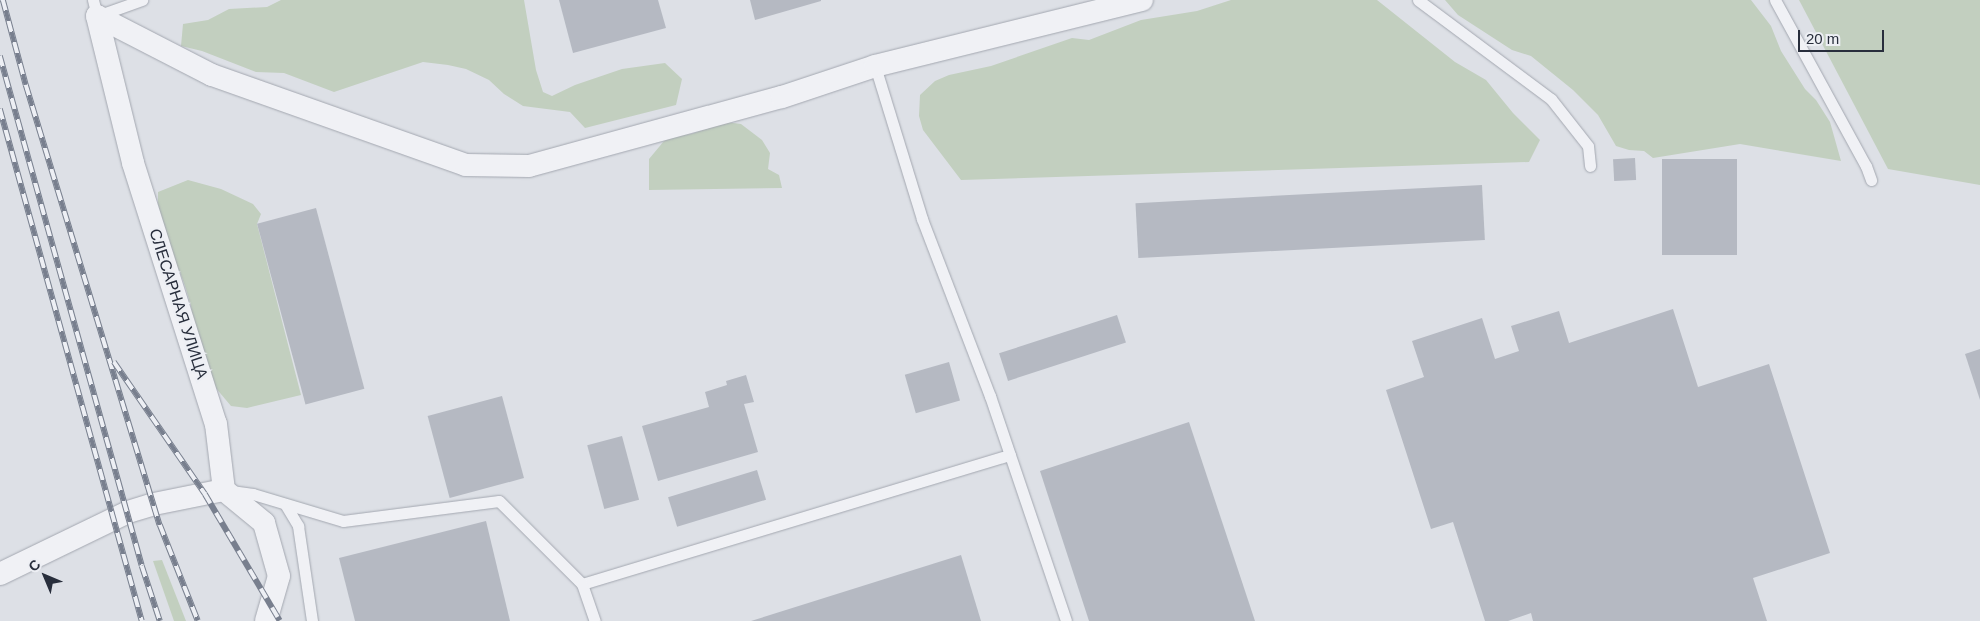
<!DOCTYPE html>
<html>
<head>
<meta charset="utf-8">
<style>
  body { margin:0 }
  #map { position:relative; width:1980px; height:621px; overflow:hidden; background:#dde0e6; font-family:Arial,sans-serif }
  div>[style] { position:absolute }
  .green>* { inset:0; background:#c2cfbf }
  .building>* { inset:0; background:#b5b9c2; transform-origin:0 0 }
  .roads { filter:drop-shadow(0 0 1px #a3a7b0) drop-shadow(0 0 1px #a3a7b0) }
  .lane>* { height:11px; margin:-5.5px; padding:0 5.5px; transform-origin:5.5px; border-radius:5.5px; background:#f0f1f5 }
  .street>* { height:22px; margin:-11px; padding:0 11px; transform-origin:11px; border-radius:11px; background:#f0f1f5 }
  .rail>* { height:5.5px; margin-top:-2.75px; transform-origin:0; background:repeating-linear-gradient(90deg,#edeff4 0 11px,#787f8e 0 22px); box-sizing:border-box; border-block:1px solid #787f8e }
  span { translate:-50% -50%; white-space:nowrap; text-align:center; line-height:1.15; -webkit-text-stroke:4.5px #edeff4; paint-order:stroke }
  .street-label { font-size:16px; color:#282e3c }
  .north { position:absolute; left:20px; top:551px; width:50px; height:50px; -webkit-text-stroke:4px #edeff4; paint-order:stroke; rotate:315deg; font-size:14px; font-weight:700; line-height:20px; text-align:center; color:#282e3c }
  .north::after { content:''; display:block; margin:auto; width:18px; height:22px; background:#282e3c; clip-path:polygon(50% 0,100% 100%,50% 72%,0 100%) }
  .scale { position:absolute; left:1798px; top:30px; width:86px; height:22px; box-sizing:border-box; border:2px solid #282e3c; border-top:0; padding-left:6px; font-size:15px; line-height:18px; white-space:nowrap; color:#282e3c; -webkit-text-stroke:4px #edeff4; paint-order:stroke }
</style>
</head>
<body>
<div id="map">
  <div class="green">
    <div style="clip-path:polygon(281px 0,524px 0,536px 70px,543px 92px,552px 96px,575px 85px,622px 69px,665px 63px,682px 79px,676px 105px,585px 128px,570px 112px,523px 106px,504px 94px,489px 80px,466px 69px,448px 65px,423px 62px,334px 92px,284px 73px,256px 72px,202px 51px,181px 46px,183px 24px,208px 20px,229px 9px,267px 7px)"></div>
    <div style="clip-path:polygon(1231px 0,1377px 0,1455px 62px,1486px 80px,1513px 113px,1540px 140px,1529px 162px,961px 180px,923px 130px,919px 116px,920px 95px,935px 81px,949px 75px,991px 66px,1072px 38px,1089px 40px,1141px 20px,1197px 11px)"></div>
    <div style="clip-path:polygon(1445px 0,1751px 0,1771px 26px,1781px 51px,1805px 89px,1816px 100px,1830px 122px,1841px 161px,1740px 144px,1653px 158px,1644px 151px,1629px 150px,1616px 146px,1598px 115px,1573px 90px,1531px 56px,1512px 50px,1458px 15px)"></div>
    <div style="clip-path:polygon(1799px 0,1980px 0,1980px 185px,1888px 169px)"></div>
    <div style="clip-path:polygon(726px 122px,741px 124px,762px 140px,770px 153px,768px 169px,779px 175px,782px 188px,649px 190px,649px 159px,664px 141px,673px 136px,691px 134px)"></div>
    <div style="clip-path:polygon(188px 180px,221px 189px,253px 204px,261px 214px,257px 224px,301px 395px,247px 408px,231px 406px,215px 387px,193px 322px,191px 306px,186px 289px,180px 272px,170px 257px,158px 204px,158px 192px)"></div>
    <div style="clip-path:polygon(162px 560px,186px 621px,174px 621px,153px 561px)"></div>
  </div>
  <div class="building">
    <div style="clip-path:polygon(559px 0,658px 0,666px 28px,573px 53px)"></div>
    <div style="clip-path:polygon(750px 0,821px 0,821px 1px,755px 20px)"></div>
    <div style="left:1635px;top:158px;width:22px;height:22px;rotate:87deg"></div>
    <div style="left:1662px;top:159px;width:75px;height:96px"></div>
    <div style="left:1482px;top:185px;width:55px;height:347px;rotate:87deg"></div>
    <div style="left:316px;top:208px;width:187px;height:61px;rotate:75deg"></div>
    <div style="clip-path:polygon(1673px 309px,1698px 387px,1769px 364px,1830px 553px,1753px 578px,1767px 621px,1533px 621px,1531px 613px,1508px 621px,1485px 621px,1453px 522px,1431px 529px,1386px 390px,1424px 377px,1412px 341px,1482px 318px,1495px 359px,1519px 351px,1511px 326px,1559px 311px,1569px 343px)"></div>
    <div style="left:1117px;top:315px;width:29px;height:124px;rotate:72deg"></div>
    <div style="clip-path:polygon(1980px 349px,1980px 400px,1965px 354px)"></div>
    <div style="left:949px;top:362px;width:40px;height:46px;rotate:74deg"></div>
    <div style="clip-path:polygon(746px 375px,754px 402px,744px 404px,758px 452px,658px 481px,642px 426px,709px 407px,705px 392px,727px 385px,726px 381px)"></div>
    <div style="left:502px;top:396px;width:85px;height:77px;rotate:75deg"></div>
    <div style="clip-path:polygon(1189px 422px,1255px 621px,1089px 621px,1040px 471px)"></div>
    <div style="left:622px;top:436px;width:66px;height:36px;rotate:75deg"></div>
    <div style="left:757px;top:470px;width:31px;height:93px;rotate:73deg"></div>
    <div style="clip-path:polygon(486px 521px,510px 621px,355px 621px,339px 558px)"></div>
    <div style="clip-path:polygon(961px 555px,981px 621px,751px 621px)"></div>
  </div>
  <div class="roads">
    <div class="lane">
      <div style="left:93px;top:0;width:16px;rotate:76deg"></div>
      <div style="left:97px;top:16px;width:48px;rotate:-19.6deg"></div>
      <div style="left:1418px;top:0;width:166px;rotate:36.7deg"></div>
      <div style="left:1551px;top:99px;width:60px;rotate:51.8deg"></div>
      <div style="left:1588px;top:146px;width:20px;rotate:84deg"></div>
      <div style="left:1775px;top:0;width:189px;rotate:61.3deg"></div>
      <div style="left:1866px;top:166px;width:15px;rotate:70deg"></div>
      <div style="left:875px;top:66px;width:160px;rotate:72.9deg"></div>
      <div style="left:922px;top:219px;width:190px;rotate:69deg"></div>
      <div style="left:990px;top:396px;width:237px;rotate:71.3deg"></div>
      <div style="left:231px;top:491px;width:22px;rotate:8deg"></div>
      <div style="left:253px;top:494px;width:94px;rotate:16.7deg"></div>
      <div style="left:343px;top:521px;width:157px;rotate:-7.3deg"></div>
      <div style="left:499px;top:501px;width:117px;rotate:45deg"></div>
      <div style="left:582px;top:584px;width:447px;rotate:-16.8deg"></div>
      <div style="left:285px;top:504px;width:26px;rotate:59deg"></div>
      <div style="left:298px;top:526px;width:96px;rotate:81.6deg"></div>
      <div style="left:582px;top:584px;width:39px;rotate:71deg"></div>
    </div>
    <div class="street">
      <div style="left:97px;top:16px;width:129px;rotate:27.2deg"></div>
      <div style="left:212px;top:75px;width:269px;rotate:19.5deg"></div>
      <div style="left:466px;top:165px;width:63px;rotate:0.9deg"></div>
      <div style="left:529px;top:166px;width:262px;rotate:-15.3deg"></div>
      <div style="left:782px;top:97px;width:98px;rotate:-18.4deg"></div>
      <div style="left:875px;top:66px;width:275px;rotate:-13.9deg"></div>
      <div style="left:97px;top:16px;width:151px;rotate:76.2deg"></div>
      <div style="left:133px;top:163px;width:274px;rotate:72.4deg"></div>
      <div style="left:216px;top:424px;width:66px;rotate:83.1deg"></div>
      <div style="left:224px;top:490px;width:52px;rotate:39.5deg"></div>
      <div style="left:264px;top:523px;width:55px;rotate:74.2deg"></div>
      <div style="left:279px;top:576px;width:47px;rotate:106.1deg"></div>
      <div style="left:0;top:574px;width:142px;rotate:-25.8deg"></div>
      <div style="left:128px;top:512px;width:27px;rotate:-17deg"></div>
      <div style="left:154px;top:504px;width:71px;rotate:-11.3deg"></div>
    </div>
  </div>
  <div class="rail">
    <div style="left:3px;top:0;width:88px;rotate:74.9deg"></div>
    <div style="left:26px;top:85px;width:460px;rotate:73.1deg"></div>
    <div style="left:160px;top:525px;width:103px;rotate:68.4deg"></div>
    <div style="left:0;top:56px;width:529px;rotate:74.44deg"></div>
    <div style="left:142px;top:566px;width:58px;rotate:71.9deg"></div>
    <div style="left:0;top:109px;width:531px;rotate:74.5deg"></div>
    <div style="left:114px;top:362px;width:160px;rotate:55.4deg"></div>
    <div style="left:205px;top:494px;width:147px;rotate:59.4deg"></div>
  </div>
  <div class="street-label">
    <span style="left:178px;top:304px;rotate:72deg">СЛЕСАРНАЯ УЛИЦА</span>
  </div>
  <div class="north">С</div>
  <div class="scale">20 m</div>
</div>
</body>
</html>
